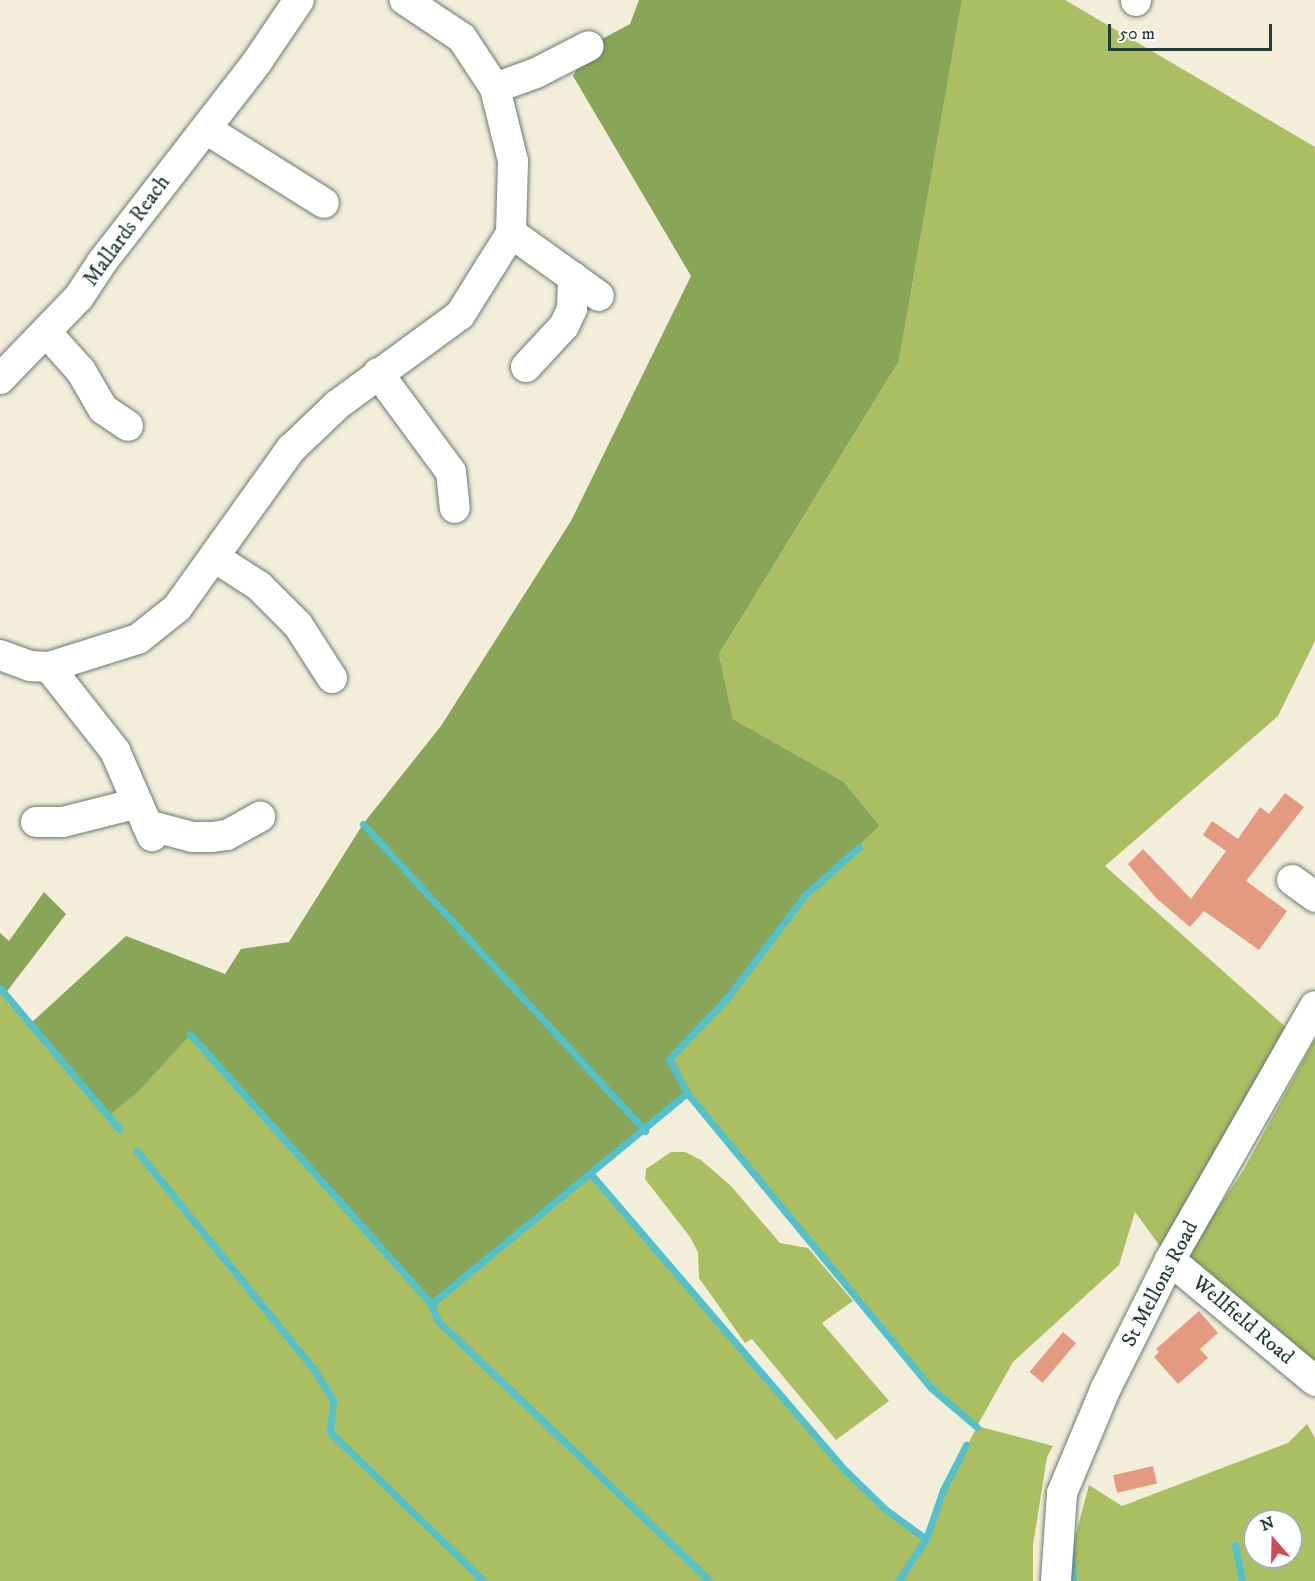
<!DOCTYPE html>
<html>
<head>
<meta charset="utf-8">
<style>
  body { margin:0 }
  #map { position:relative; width:1315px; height:1581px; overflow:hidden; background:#f3eeda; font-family:"IM FELL DW Pica",serif }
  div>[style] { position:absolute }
  .green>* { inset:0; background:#abbe62 }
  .forest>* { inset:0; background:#88a558 }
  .stream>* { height:7px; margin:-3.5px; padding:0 3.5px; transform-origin:3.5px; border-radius:3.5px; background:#53c0ca }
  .building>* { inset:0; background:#e49a81; transform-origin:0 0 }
  .roads { filter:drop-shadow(0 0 2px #697b6e) drop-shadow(0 0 2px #697b6e) }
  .minor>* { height:30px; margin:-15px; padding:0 15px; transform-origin:15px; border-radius:15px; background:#fff }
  span { translate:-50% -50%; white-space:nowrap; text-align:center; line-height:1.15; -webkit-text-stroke:5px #fff; paint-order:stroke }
  .street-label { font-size:21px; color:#1f3d34 }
  .north { position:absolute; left:1243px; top:1509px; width:60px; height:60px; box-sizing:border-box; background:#fff; border:2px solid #a5b1ae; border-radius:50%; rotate:340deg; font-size:16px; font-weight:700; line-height:24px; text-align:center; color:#1f3d34 }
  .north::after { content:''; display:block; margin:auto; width:21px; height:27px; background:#d1495b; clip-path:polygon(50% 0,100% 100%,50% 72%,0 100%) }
  .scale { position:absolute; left:1108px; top:24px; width:164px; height:27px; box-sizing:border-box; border:3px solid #1f3d34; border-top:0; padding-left:8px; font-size:18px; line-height:21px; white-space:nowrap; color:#1f3d34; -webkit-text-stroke:4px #fff; paint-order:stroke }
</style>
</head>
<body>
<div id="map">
  <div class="green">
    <div style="clip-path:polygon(962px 0,1065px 0,1315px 147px,1315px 641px,1278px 716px,1105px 866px,1298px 1038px,1170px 1260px,1135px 1212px,1119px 1265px,1013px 1362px,977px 1426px,1053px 1446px,1047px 1457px,1033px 1545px,1033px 1581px,0 1581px,0 988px,107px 1115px,138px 1092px,190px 1034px,431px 1303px,591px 1174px,843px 1468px,885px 1509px,926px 1539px,943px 1490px,977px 1427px,931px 1388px,687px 1093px,669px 1059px,726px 999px,805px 895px,880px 826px,844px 782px,733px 719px,719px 654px,899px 361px)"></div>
    <div style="clip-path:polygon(1315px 1039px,1315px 1366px,1185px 1257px,1243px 1171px)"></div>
    <div style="clip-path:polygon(671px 1152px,685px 1152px,701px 1160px,731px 1186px,780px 1243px,808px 1248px,853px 1301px,822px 1323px,889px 1401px,836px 1440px,752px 1339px,745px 1343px,699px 1278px,698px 1252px,690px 1237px,645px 1179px,646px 1169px)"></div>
    <div style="clip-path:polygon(evenodd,1307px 1424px,1315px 1438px,1315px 1581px,1073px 1581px,1072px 1549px,1089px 1485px,1122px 1506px,1288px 1443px,1307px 1424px,1255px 1521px,1291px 1521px,1291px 1557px,1255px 1557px,1255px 1521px)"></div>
  </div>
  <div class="forest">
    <div style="clip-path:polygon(639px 0,962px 0,899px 361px,719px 654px,733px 719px,844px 782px,880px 826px,805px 895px,726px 999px,670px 1059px,687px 1093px,431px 1304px,191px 1034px,138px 1092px,108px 1116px,30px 1024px,126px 936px,225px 974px,241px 949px,289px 942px,363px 824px,441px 726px,571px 521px,691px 276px,573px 76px,589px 46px,630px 24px)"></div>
    <div style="clip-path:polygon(44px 892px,66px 914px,5px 994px,0 988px,0 933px,9px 941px)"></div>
  </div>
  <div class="stream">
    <div style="left:363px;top:824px;width:417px;rotate:47.4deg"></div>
    <div style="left:859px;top:847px;width:72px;rotate:138.4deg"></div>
    <div style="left:805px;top:895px;width:131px;rotate:127.2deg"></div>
    <div style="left:726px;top:999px;width:83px;rotate:133.5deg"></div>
    <div style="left:669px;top:1059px;width:38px;rotate:62deg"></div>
    <div style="left:687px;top:1093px;width:383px;rotate:50.4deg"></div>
    <div style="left:931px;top:1388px;width:60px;rotate:40.3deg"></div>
    <div style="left:0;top:988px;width:185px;rotate:49.8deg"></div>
    <div style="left:190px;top:1034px;width:362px;rotate:48.2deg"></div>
    <div style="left:431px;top:1304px;width:18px;rotate:68deg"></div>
    <div style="left:438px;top:1321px;width:376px;rotate:43.7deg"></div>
    <div style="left:137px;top:1151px;width:279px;rotate:51deg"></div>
    <div style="left:313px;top:1368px;width:38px;rotate:58deg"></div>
    <div style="left:333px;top:1400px;width:32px;rotate:95deg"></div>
    <div style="left:330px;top:1432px;width:214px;rotate:44.1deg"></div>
    <div style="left:591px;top:1174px;width:387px;rotate:49.4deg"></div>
    <div style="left:843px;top:1468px;width:59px;rotate:44.3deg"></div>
    <div style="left:885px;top:1509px;width:51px;rotate:36.2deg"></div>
    <div style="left:431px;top:1304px;width:332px;rotate:-39.5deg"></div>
    <div style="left:1235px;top:1545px;width:37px;rotate:79deg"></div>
    <div style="left:1072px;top:1555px;width:26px;rotate:88deg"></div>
    <div style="left:898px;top:1581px;width:50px;rotate:-56.3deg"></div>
    <div style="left:926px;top:1539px;width:52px;rotate:-70.9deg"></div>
    <div style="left:943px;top:1490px;width:51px;rotate:-62.9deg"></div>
  </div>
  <div class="building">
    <div style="clip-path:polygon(1285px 793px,1304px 807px,1246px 881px,1287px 911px,1259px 950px,1204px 911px,1190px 927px,1156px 898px,1128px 864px,1143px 849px,1191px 899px,1226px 851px,1203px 835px,1212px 821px,1238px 839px,1260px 807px,1269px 814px)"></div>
    <div style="clip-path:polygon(1199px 1311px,1218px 1333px,1200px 1349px,1208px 1358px,1178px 1384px,1154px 1357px,1159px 1352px,1156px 1349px)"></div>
    <div style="left:1063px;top:1332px;width:17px;height:52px;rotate:40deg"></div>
    <div style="left:1153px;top:1466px;width:18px;height:41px;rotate:77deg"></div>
  </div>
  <div class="roads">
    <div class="minor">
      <div style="left:1136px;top:1px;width:1px;rotate:-90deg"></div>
      <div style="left:495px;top:88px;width:44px;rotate:-20.1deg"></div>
      <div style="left:536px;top:73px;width:59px;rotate:-27deg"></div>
      <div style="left:206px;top:129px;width:139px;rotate:32.1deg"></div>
      <div style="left:511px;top:233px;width:108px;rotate:35.6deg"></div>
      <div style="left:46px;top:332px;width:52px;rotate:48.1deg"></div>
      <div style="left:81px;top:371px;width:44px;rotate:59.9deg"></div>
      <div style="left:103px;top:409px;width:30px;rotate:34deg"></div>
      <div style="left:526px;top:367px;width:56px;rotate:-47.2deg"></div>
      <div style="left:564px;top:326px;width:19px;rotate:-65deg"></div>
      <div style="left:572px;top:309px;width:32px;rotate:-88deg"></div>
      <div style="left:378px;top:373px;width:123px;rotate:53.6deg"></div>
      <div style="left:451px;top:472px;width:36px;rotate:84deg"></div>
      <div style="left:0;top:379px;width:114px;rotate:-46.1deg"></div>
      <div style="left:79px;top:297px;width:42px;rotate:-56.7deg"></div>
      <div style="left:102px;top:262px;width:253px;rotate:-52.2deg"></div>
      <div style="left:257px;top:62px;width:75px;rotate:-55.9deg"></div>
      <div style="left:214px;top:557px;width:54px;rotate:32.8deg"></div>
      <div style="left:259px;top:586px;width:55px;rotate:45deg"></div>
      <div style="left:298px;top:625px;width:63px;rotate:57.3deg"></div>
      <div style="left:0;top:655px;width:32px;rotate:20deg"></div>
      <div style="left:30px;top:666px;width:19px;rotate:3deg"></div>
      <div style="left:49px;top:667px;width:93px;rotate:-17.5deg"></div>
      <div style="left:138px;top:639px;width:50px;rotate:-38.5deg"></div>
      <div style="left:177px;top:608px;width:196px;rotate:-54.4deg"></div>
      <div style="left:291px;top:449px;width:64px;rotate:-43.7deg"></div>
      <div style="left:337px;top:405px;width:152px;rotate:-36.2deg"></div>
      <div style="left:460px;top:315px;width:57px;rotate:-58deg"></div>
      <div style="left:490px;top:267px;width:40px;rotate:-58deg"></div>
      <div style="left:511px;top:233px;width:72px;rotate:-88.4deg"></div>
      <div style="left:513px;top:161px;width:75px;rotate:-103.9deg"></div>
      <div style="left:495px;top:88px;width:60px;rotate:-123.4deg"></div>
      <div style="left:462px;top:38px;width:69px;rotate:-146.3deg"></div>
      <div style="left:49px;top:667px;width:107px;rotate:51.8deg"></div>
      <div style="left:115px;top:751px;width:93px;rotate:66.5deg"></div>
      <div style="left:36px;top:822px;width:27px"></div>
      <div style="left:63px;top:822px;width:77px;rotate:-14.2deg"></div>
      <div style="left:147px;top:825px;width:47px;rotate:14.9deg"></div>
      <div style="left:192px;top:837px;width:20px"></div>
      <div style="left:212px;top:837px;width:15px;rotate:-8deg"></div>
      <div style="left:227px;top:835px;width:38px;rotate:-29deg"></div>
      <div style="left:1292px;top:880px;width:29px;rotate:36deg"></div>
      <div style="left:1170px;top:1260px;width:189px;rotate:39.8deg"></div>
      <div style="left:1056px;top:1581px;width:88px;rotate:-86.1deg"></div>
      <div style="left:1062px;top:1493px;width:114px;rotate:-67.3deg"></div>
      <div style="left:1106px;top:1388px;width:143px;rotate:-63.4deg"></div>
      <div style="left:1170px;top:1260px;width:292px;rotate:-60.3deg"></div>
    </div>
  </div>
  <div class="street-label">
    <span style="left:127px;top:231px;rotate:-54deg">Mallards Reach</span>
    <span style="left:1160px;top:1284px;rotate:-62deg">St Mellons Road</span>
    <span style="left:1243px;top:1320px;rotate:40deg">Wellfield Road</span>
  </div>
  <div class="north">N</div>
  <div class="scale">50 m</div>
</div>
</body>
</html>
